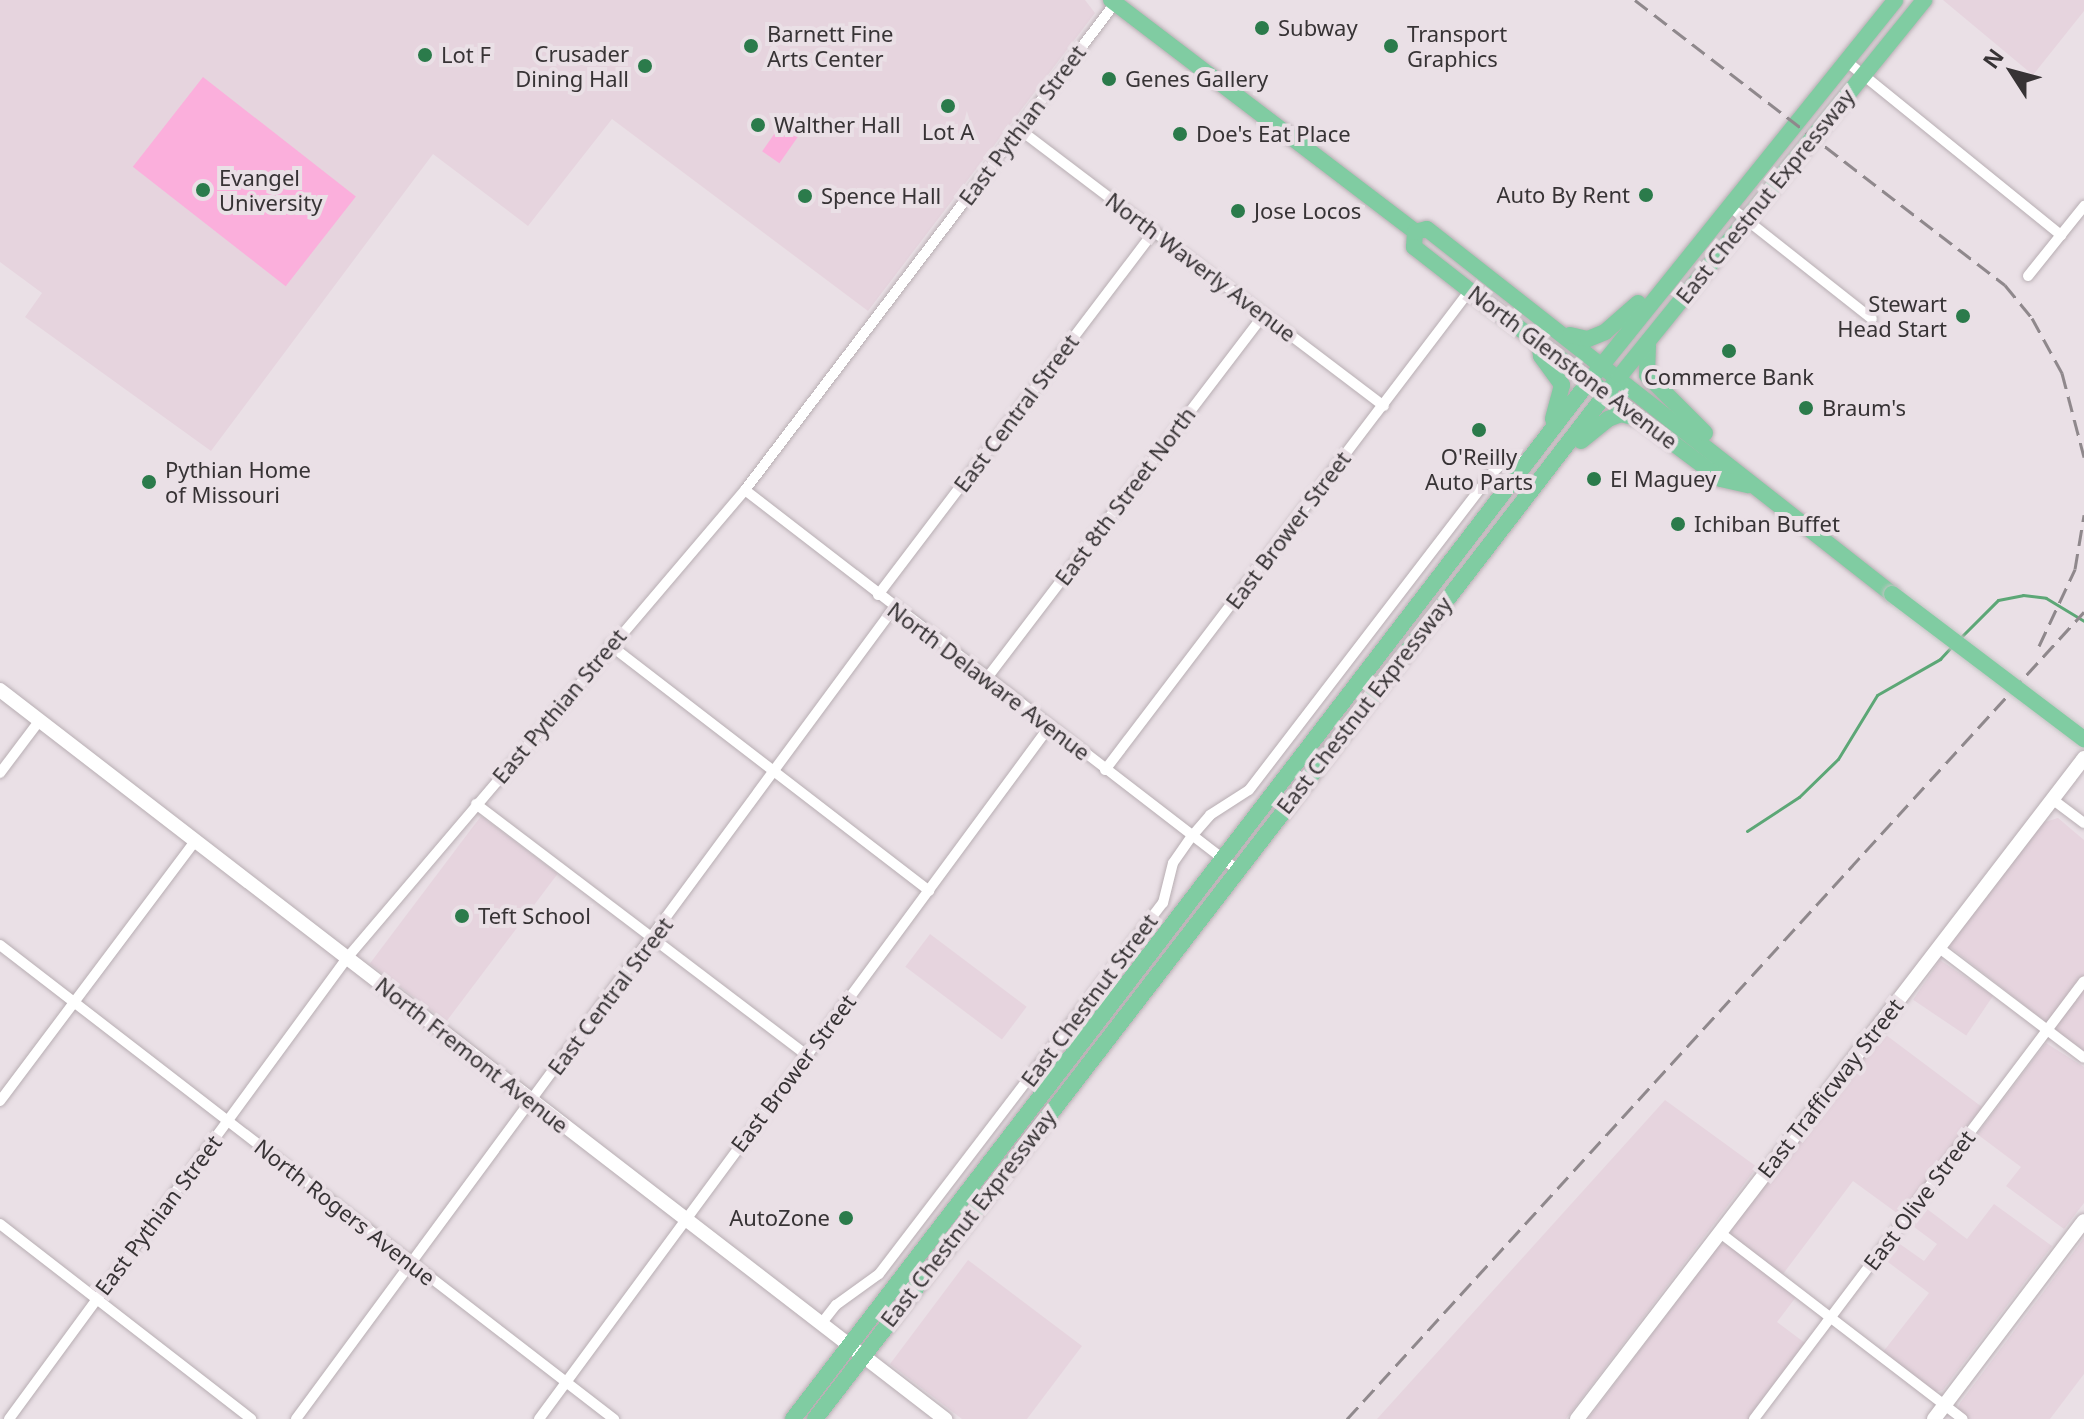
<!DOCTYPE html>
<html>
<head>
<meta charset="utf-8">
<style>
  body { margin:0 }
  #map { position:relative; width:2084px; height:1419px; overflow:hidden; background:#eae0e6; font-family:"Noto Sans",sans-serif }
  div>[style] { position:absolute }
  .built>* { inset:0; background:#e6d4de; transform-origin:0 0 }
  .green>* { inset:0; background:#fbafdc; transform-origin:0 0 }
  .stream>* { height:3px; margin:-1.5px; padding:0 1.5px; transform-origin:1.5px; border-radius:1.5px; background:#5ca776 }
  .roads { filter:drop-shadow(0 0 2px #b8aeb3) drop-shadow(0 0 2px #b8aeb3) }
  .minor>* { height:10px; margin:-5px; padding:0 5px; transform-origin:5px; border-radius:5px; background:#fff }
  .tertiary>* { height:14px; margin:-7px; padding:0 7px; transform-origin:7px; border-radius:7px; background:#fff }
  .secondary>* { height:14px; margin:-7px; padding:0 7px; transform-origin:7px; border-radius:7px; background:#fff }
  .primary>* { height:16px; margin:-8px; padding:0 8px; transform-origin:8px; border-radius:8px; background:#80cca2 }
  .rail>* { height:3px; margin-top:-1.5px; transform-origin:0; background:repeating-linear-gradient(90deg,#8f888c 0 16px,transparent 0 24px) }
  .bridges { filter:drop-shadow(0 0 2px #c3c2c2) drop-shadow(0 0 2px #c3c2c2) }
  .primary-bridge>* { height:16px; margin:-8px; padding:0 8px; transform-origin:8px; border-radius:8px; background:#80cca2 }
  .dots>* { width:22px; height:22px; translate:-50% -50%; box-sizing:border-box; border:4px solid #eae0e6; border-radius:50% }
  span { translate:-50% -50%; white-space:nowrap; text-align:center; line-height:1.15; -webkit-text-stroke:8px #eae0e6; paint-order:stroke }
  .poi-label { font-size:22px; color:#373335 }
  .left { translate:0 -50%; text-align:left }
  .right { translate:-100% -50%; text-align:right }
  .street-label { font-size:22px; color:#373335 }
  .north { position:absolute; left:1972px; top:32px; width:80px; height:80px; -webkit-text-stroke:6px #eae0e6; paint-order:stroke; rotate:306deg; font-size:22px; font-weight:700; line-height:32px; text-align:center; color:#373335 }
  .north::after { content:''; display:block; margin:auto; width:28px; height:36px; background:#373335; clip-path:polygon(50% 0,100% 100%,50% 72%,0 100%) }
</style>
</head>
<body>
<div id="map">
  <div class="built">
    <div style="clip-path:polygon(0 0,1085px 0,1095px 13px,868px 311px,612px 119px,528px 226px,433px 154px,211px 451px,25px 317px,42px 293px,0 262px)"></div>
    <div style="clip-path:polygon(1943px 0,2084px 0,2084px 11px,2033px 75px)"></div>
    <div style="left:481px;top:816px;width:96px;height:185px;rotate:37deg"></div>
    <div style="clip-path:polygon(2058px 818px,2084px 840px,2084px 1052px,1949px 946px,2042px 823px)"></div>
    <div style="left:930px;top:934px;width:121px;height:41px;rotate:37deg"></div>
    <div style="left:1940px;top:960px;width:64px;height:48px;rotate:34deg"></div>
    <div style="clip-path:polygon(1882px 1032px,1982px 1107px,1901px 1216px,1853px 1181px,1783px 1274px,1731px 1236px,1731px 1230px)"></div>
    <div style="clip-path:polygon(2046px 1043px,2084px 1067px,2084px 1203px,2064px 1229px,2006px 1186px,2021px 1167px,1977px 1134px)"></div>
    <div style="clip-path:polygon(1665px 1100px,1757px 1167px,1566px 1419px,1377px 1419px)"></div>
    <div style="clip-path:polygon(1994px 1204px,2052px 1246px,1943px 1390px,1935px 1392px,1883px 1352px,1929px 1293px,1884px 1259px,1897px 1242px,1924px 1261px,1937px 1244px,1910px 1224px,1923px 1206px,1967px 1239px)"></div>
    <div style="clip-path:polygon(2084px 1238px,2084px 1374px,2050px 1419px,1967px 1419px,1957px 1410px,1960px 1403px)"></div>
    <div style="clip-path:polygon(1727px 1244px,1796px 1297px,1777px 1322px,1805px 1343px,1748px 1419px,1588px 1419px,1719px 1245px)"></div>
    <div style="clip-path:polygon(968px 1260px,1082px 1346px,1027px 1419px,962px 1419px,890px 1364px)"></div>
  </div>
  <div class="green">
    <div style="left:203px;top:77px;width:194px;height:114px;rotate:38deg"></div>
    <div style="left:784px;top:120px;width:21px;height:38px;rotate:35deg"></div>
  </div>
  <div class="stream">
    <div style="left:1959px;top:639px;width:55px;rotate:-45deg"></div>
    <div style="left:1998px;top:600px;width:25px;rotate:-11deg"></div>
    <div style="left:2023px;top:595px;width:23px;rotate:7deg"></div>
    <div style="left:2046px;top:598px;width:44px;rotate:31.2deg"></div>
    <div style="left:1747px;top:831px;width:62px;rotate:-33.2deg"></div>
    <div style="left:1799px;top:797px;width:54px;rotate:-44.3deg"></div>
    <div style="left:1838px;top:759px;width:75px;rotate:-58.6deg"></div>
    <div style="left:1877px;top:695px;width:73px;rotate:-29.7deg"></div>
    <div style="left:1940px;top:659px;width:16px;rotate:-47deg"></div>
  </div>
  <div class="roads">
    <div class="minor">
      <div style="left:1846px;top:61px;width:277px;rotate:39deg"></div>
      <div style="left:1019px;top:129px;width:458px;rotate:37.2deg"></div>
      <div style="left:1729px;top:206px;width:182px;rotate:38.3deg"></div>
      <div style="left:2028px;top:276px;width:90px;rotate:-51.3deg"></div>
      <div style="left:745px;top:490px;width:620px;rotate:37.66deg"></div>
      <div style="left:878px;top:595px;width:457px;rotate:-52.8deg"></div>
      <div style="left:610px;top:645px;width:403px;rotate:37.6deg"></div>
      <div style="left:987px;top:678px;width:457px;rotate:-52.7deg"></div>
      <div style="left:1105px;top:770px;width:603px;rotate:-52.75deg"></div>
      <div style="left:0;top:773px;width:66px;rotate:-53deg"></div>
      <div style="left:2052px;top:799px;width:40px;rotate:37deg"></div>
      <div style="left:476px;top:804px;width:415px;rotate:37.2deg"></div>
      <div style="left:0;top:945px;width:776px;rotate:37.67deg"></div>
      <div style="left:1938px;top:947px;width:183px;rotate:37.2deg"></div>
      <div style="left:0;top:1101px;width:325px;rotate:-53.1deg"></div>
      <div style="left:0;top:1224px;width:318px;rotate:37.8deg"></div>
      <div style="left:1719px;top:1232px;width:307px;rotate:37.5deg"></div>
      <div style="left:821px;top:1324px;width:24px;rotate:-52deg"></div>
      <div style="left:836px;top:1305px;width:53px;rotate:-35.8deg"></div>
      <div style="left:879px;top:1274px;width:467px;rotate:-52.6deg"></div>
      <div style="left:1163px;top:903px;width:41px;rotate:-76deg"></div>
      <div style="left:1173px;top:863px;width:33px;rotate:-55deg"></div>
      <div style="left:1192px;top:836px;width:28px;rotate:-49deg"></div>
      <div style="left:1210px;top:815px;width:46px;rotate:-32.7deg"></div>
      <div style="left:1249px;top:790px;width:401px;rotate:-52.5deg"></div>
      <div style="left:1493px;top:472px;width:16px;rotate:-43deg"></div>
      <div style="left:1505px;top:461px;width:24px;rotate:-2deg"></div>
      <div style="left:9px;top:1419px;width:572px;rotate:-53.75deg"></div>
      <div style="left:347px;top:958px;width:614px;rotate:-49.62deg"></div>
      <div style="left:745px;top:490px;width:613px;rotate:-52.76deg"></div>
      <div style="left:296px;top:1419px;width:1006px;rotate:-53.61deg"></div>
      <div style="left:539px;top:1419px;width:860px;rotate:-53.61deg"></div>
      <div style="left:1754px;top:1419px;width:548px;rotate:-53deg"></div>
    </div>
    <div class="tertiary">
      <div style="left:0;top:690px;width:1194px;rotate:37.65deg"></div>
    </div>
    <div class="secondary">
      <div style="left:1577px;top:1419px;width:833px;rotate:-52.51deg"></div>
      <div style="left:1934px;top:1419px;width:248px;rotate:-52.9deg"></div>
    </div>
    <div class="primary">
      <div style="left:1111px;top:0;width:382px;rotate:37.3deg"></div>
      <div style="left:1415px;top:232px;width:12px;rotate:-14deg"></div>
      <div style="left:1427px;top:229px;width:591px;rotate:38.13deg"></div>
      <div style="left:1415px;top:232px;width:15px;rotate:94deg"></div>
      <div style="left:1414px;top:247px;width:93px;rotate:38deg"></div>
      <div style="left:1487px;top:304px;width:292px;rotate:36.8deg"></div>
      <div style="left:1721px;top:479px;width:28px;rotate:13deg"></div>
      <div style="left:1570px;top:335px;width:18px;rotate:13deg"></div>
      <div style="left:1588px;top:339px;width:18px;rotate:-22deg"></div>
      <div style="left:1605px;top:332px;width:44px;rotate:-41.3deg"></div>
      <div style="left:1539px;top:343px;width:13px;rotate:81deg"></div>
      <div style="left:1541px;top:356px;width:36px;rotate:54deg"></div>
      <div style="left:1562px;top:385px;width:35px;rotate:105deg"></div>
      <div style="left:1648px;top:345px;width:30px;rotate:92deg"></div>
      <div style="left:1647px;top:375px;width:82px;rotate:45deg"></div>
      <div style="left:1581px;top:441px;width:35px;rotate:-39deg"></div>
      <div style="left:1608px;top:419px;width:14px;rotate:-21deg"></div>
      <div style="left:1621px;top:414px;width:16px;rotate:15deg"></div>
      <div style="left:793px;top:1419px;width:1309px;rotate:-52.51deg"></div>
      <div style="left:1590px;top:380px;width:487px;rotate:-51.2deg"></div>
      <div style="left:815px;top:1419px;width:1316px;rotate:-52.35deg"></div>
      <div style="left:1619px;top:377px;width:485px;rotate:-51deg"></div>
    </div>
  </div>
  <div class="rail">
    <div style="left:1635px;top:0;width:467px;rotate:37.6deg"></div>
    <div style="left:2005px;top:285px;width:43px;rotate:50.7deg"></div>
    <div style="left:2032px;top:318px;width:63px;rotate:61.4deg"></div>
    <div style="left:2062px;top:373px;width:87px;rotate:75.3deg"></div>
    <div style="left:2039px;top:646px;width:85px;rotate:-64.9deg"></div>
    <div style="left:2075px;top:569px;width:55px;rotate:-80.5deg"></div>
    <div style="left:1347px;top:1419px;width:1093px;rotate:-47.6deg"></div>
  </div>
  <div class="bridges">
    <div class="primary-bridge">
      <div style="left:1892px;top:594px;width:241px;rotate:37.1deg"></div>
    </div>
  </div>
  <div class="dots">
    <div style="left:1262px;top:28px;background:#2b7b4b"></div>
    <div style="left:751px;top:46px;background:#2b7b4b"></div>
    <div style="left:1391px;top:46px;background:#2b7b4b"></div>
    <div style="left:425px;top:55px;background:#2b7b4b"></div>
    <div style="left:645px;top:66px;background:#2b7b4b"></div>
    <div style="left:1109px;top:79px;background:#2b7b4b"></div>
    <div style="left:948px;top:106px;background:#2b7b4b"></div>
    <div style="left:758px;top:125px;background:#2b7b4b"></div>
    <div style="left:1180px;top:134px;background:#2b7b4b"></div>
    <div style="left:203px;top:190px;background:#2b7b4b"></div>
    <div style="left:1646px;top:195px;background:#2b7b4b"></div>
    <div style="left:805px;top:196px;background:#2b7b4b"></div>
    <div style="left:1238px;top:211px;background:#2b7b4b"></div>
    <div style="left:1963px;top:316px;background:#2b7b4b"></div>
    <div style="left:1729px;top:351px;background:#2b7b4b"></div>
    <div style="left:1806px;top:408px;background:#2b7b4b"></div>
    <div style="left:1479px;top:430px;background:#2b7b4b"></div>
    <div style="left:1594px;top:479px;background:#2b7b4b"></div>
    <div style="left:149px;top:482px;background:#2b7b4b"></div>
    <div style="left:1678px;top:524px;background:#2b7b4b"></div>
    <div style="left:462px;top:916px;background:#2b7b4b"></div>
    <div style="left:846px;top:1218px;background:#2b7b4b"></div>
  </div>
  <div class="poi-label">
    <span class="left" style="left:1278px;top:28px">Subway</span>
    <span class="left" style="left:767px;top:46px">Barnett Fine<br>Arts Center</span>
    <span class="left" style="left:1407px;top:46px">Transport<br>Graphics</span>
    <span class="right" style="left:629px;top:66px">Crusader<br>Dining Hall</span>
    <span class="left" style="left:441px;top:55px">Lot F</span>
    <span class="left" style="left:1125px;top:79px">Genes Gallery</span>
    <span class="left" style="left:774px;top:125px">Walther Hall</span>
    <span style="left:948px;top:132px">Lot A</span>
    <span class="left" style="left:1196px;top:134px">Doe's Eat Place</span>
    <span class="left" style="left:219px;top:190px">Evangel<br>University</span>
    <span class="right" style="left:1630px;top:195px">Auto By Rent</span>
    <span class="left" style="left:821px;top:196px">Spence Hall</span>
    <span class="left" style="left:1254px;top:211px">Jose Locos</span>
    <span class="right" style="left:1947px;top:316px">Stewart<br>Head Start</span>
    <span style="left:1729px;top:377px">Commerce Bank</span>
    <span class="left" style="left:1822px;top:408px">Braum's</span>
    <span style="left:1479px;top:469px">O'Reilly<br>Auto Parts</span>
    <span class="left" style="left:165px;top:482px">Pythian Home<br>of Missouri</span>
    <span class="left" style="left:1610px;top:479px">El Maguey</span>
    <span class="left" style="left:1694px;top:524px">Ichiban Buffet</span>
    <span class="left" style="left:478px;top:916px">Teft School</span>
    <span class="right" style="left:830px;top:1218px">AutoZone</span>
  </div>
  <div class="street-label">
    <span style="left:1022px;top:125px;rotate:-53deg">East Pythian Street</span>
    <span style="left:1765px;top:196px;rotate:-51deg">East Chestnut Expressway</span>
    <span style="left:1201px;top:267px;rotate:37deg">North Waverly Avenue</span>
    <span style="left:1573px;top:367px;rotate:37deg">North Glenstone Avenue</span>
    <span style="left:1016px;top:413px;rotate:-53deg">East Central Street</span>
    <span style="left:1125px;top:496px;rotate:-53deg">East 8th Street North</span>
    <span style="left:1288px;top:530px;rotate:-53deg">East Brower Street</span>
    <span style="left:989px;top:681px;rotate:37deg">North Delaware Avenue</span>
    <span style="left:1364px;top:705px;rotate:-52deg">East Chestnut Expressway</span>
    <span style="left:559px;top:706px;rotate:-50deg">East Pythian Street</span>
    <span style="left:610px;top:996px;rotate:-53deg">East Central Street</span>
    <span style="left:1089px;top:1000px;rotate:-53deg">East Chestnut Street</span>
    <span style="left:472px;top:1055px;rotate:38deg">North Fremont Avenue</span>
    <span style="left:793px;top:1073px;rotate:-53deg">East Brower Street</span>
    <span style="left:1830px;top:1088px;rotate:-52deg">East Trafficway Street</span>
    <span style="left:1919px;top:1200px;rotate:-53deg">East Olive Street</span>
    <span style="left:345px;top:1212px;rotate:38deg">North Rogers Avenue</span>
    <span style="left:158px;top:1215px;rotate:-53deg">East Pythian Street</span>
    <span style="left:968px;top:1218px;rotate:-52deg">East Chestnut Expressway</span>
  </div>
  <div class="north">N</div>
</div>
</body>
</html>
